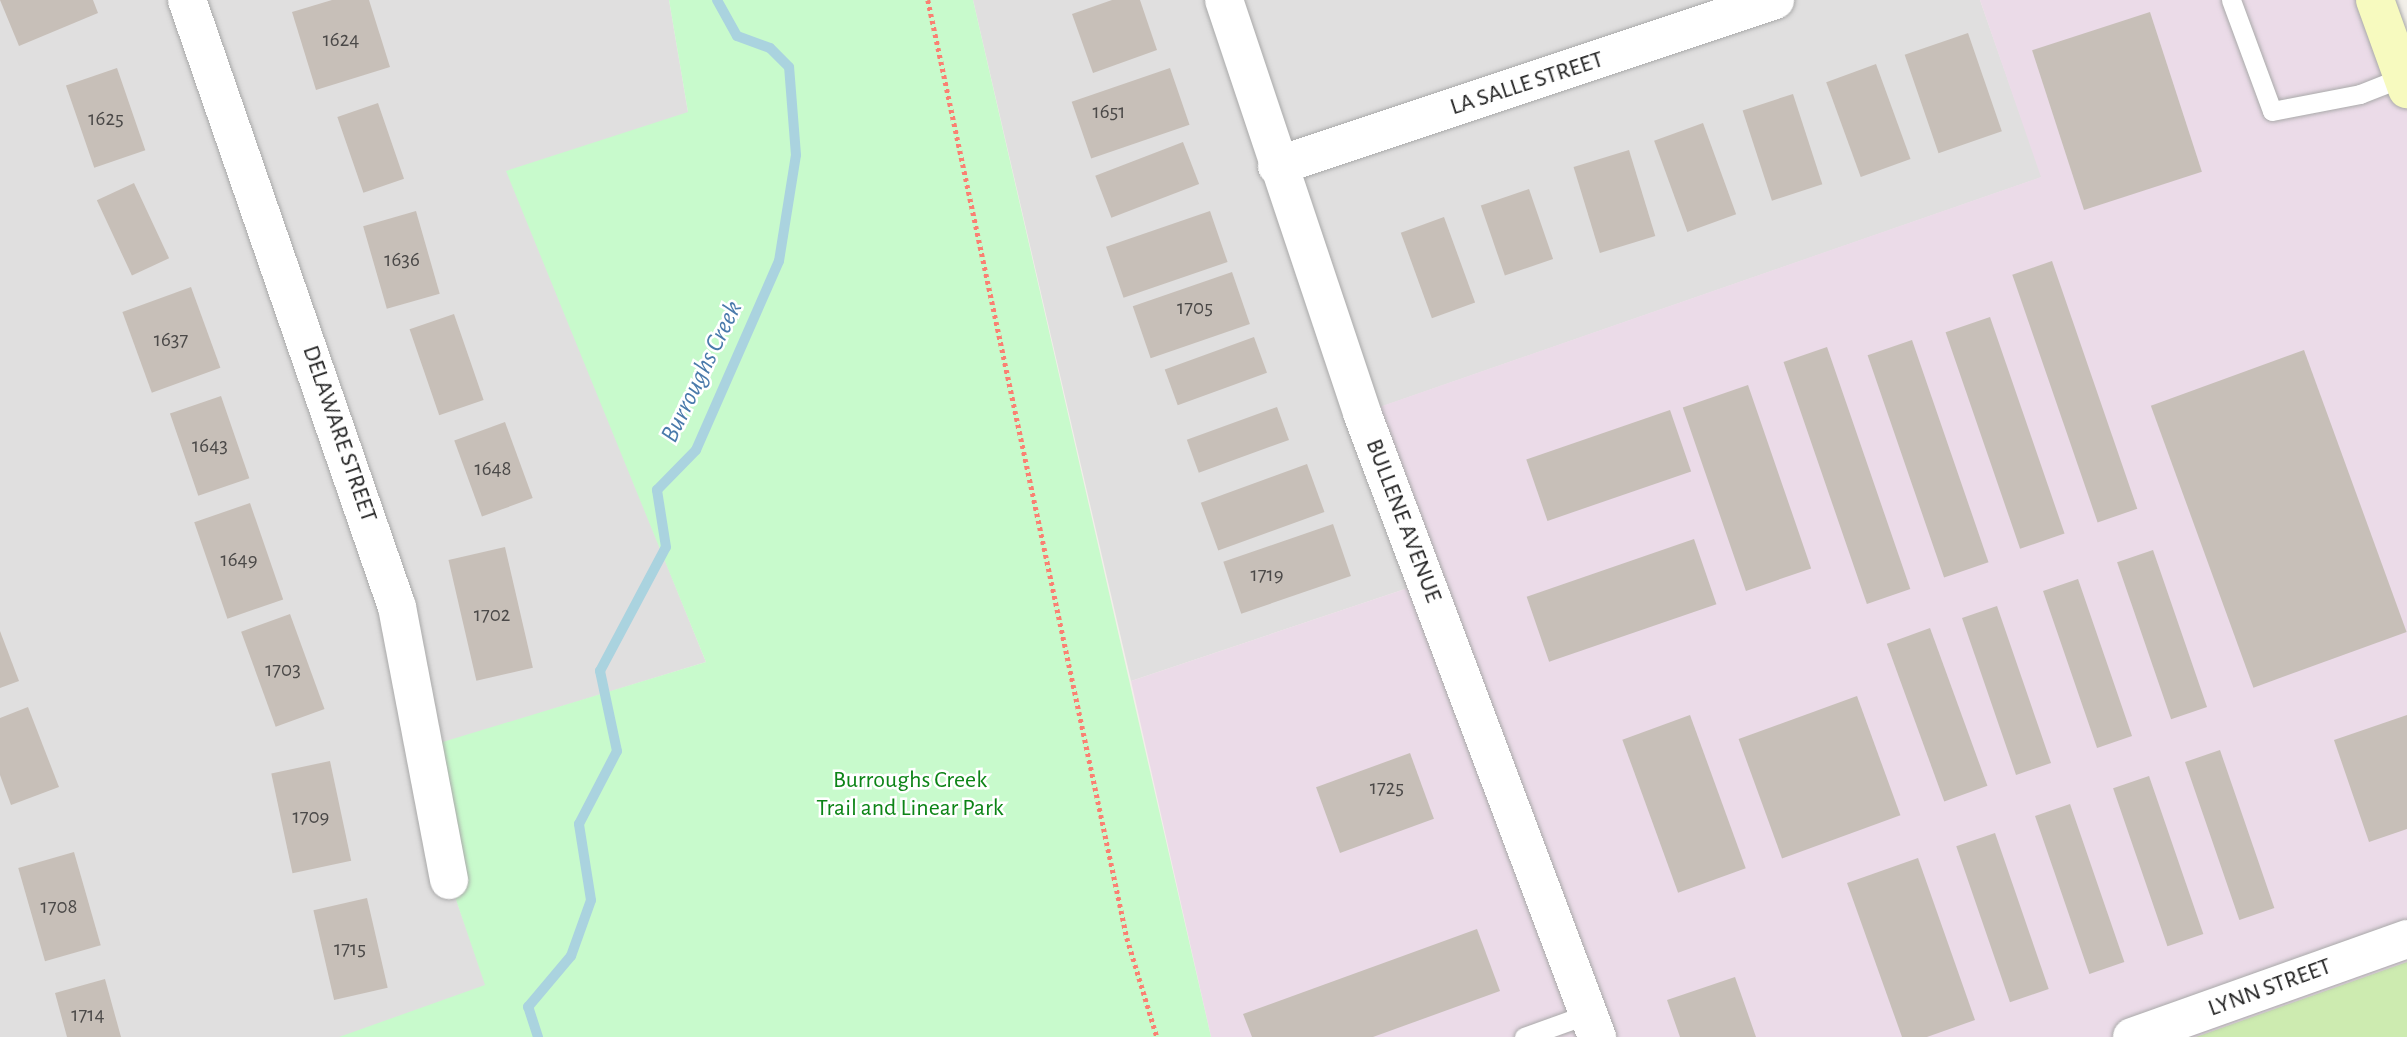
<!DOCTYPE html>
<html>
<head>
<meta charset="utf-8">
<style>
  body { margin:0 }
  #map { position:relative; width:2407px; height:1037px; overflow:hidden; background:#f2efe9; font-family:"Alegreya Sans",sans-serif }
  div>[style] { position:absolute }
  .residential>* { inset:0; background:#e0dfdf }
  .industrial>* { inset:0; background:#ebdbe8 }
  .grass>* { inset:0; background:#cdebb0 }
  .park>* { inset:0; background:#c8facc }
  .stream>* { height:10px; margin:-5px; padding:0 5px; transform-origin:5px; border-radius:5px; background:#aad3df }
  .building>* { inset:0; background:#c7bfb8; transform-origin:0 0 }
  .path>* { height:4.5px; margin-top:-2.25px; transform-origin:0; background:repeating-linear-gradient(90deg,#fa8072 0 3.5px,transparent 0 7px) }
  .roads { filter:drop-shadow(0 0 2px #a9a9a9) drop-shadow(0 0 2px #a9a9a9) }
  .lane>* { height:19px; margin:-9.5px; padding:0 9.5px; transform-origin:9.5px; border-radius:9.5px; background:#fff }
  .street>* { height:38px; margin:-19px; padding:0 19px; transform-origin:19px; border-radius:19px; background:#fff }
  .secondary>* { height:38px; margin:-19px; padding:0 19px; transform-origin:19px; border-radius:19px; background:#f7fabf }
  span { translate:-50% -50%; white-space:nowrap; text-align:center; line-height:1.15; -webkit-text-stroke:5px #fff; paint-order:stroke }
  .number-label { font-size:21px; color:#4b4948 }
  .number-label span { -webkit-text-stroke-width:0 }
  .street-label { font-size:24px; color:#222 }
  .park-label { font-size:24px; color:#0c8416 }
  .water-label { font-size:26px; color:#4a7aab; font-style:italic }
</style>
</head>
<body>
<div id="map">
  <div class="residential">
    <div style="clip-path:polygon(0 0,669px 0,688px 112px,618px 444px,706px 662px,550px 710px,449px 879px,486px 985px,449px 1037px,0 1037px)"></div>
    <div style="clip-path:polygon(973px 0,1980px 0,2042px 177px,1363px 413px,1426px 582px,1131px 681px)"></div>
  </div>
  <div class="industrial">
    <div style="clip-path:polygon(1980px 0,2375px 0,2407px 89px,2407px 1037px,1211px 1037px,1131px 681px,1426px 582px,1362px 413px,2041px 177px)"></div>
  </div>
  <div class="grass">
    <div style="clip-path:polygon(2407px 962px,2407px 1037px,2196px 1037px)"></div>
  </div>
  <div class="park">
    <div style="clip-path:polygon(669px 0,973px 0,1211px 1037px,339px 1037px,485px 985px,449px 879px,423px 748px,706px 662px,506px 171px,688px 112px)"></div>
  </div>
  <div class="stream">
    <div style="left:538px;top:1037px;width:32px;rotate:-108deg"></div>
    <div style="left:528px;top:1007px;width:67px;rotate:-49.9deg"></div>
    <div style="left:571px;top:956px;width:59px;rotate:-70.3deg"></div>
    <div style="left:591px;top:900px;width:77px;rotate:-99deg"></div>
    <div style="left:579px;top:824px;width:82px;rotate:-62.5deg"></div>
    <div style="left:617px;top:751px;width:82px;rotate:-102deg"></div>
    <div style="left:600px;top:671px;width:140px;rotate:-62deg"></div>
    <div style="left:666px;top:547px;width:58px;rotate:-99deg"></div>
    <div style="left:657px;top:490px;width:56px;rotate:-45.7deg"></div>
    <div style="left:696px;top:450px;width:206px;rotate:-66.3deg"></div>
    <div style="left:779px;top:261px;width:107px;rotate:-80.9deg"></div>
    <div style="left:796px;top:155px;width:88px;rotate:-94.5deg"></div>
    <div style="left:789px;top:67px;width:27px;rotate:-135deg"></div>
    <div style="left:770px;top:48px;width:35px;rotate:-160deg"></div>
    <div style="left:737px;top:36px;width:41px;rotate:-119.1deg"></div>
  </div>
  <div class="building">
    <div style="clip-path:polygon(0 0,93px 0,98px 13px,19px 46px)"></div>
    <div style="clip-path:polygon(332px 0,369px 0,390px 67px,316px 90px,292px 12px)"></div>
    <div style="clip-path:polygon(1112px 0,1140px 0,1157px 50px,1093px 73px,1072px 14px)"></div>
    <div style="left:2150px;top:12px;width:168px;height:124px;rotate:72deg"></div>
    <div style="left:1968px;top:33px;width:104px;height:67px;rotate:71deg"></div>
    <div style="left:1876px;top:64px;width:101px;height:53px;rotate:70deg"></div>
    <div style="left:117px;top:68px;width:87px;height:54px;rotate:71deg"></div>
    <div style="left:1170px;top:68px;width:60px;height:104px;rotate:71deg"></div>
    <div style="left:1793px;top:94px;width:95px;height:53px;rotate:72deg"></div>
    <div style="left:378px;top:103px;width:80px;height:43px;rotate:71deg"></div>
    <div style="left:1703px;top:123px;width:97px;height:52px;rotate:70deg"></div>
    <div style="left:1183px;top:142px;width:45px;height:94px;rotate:69deg"></div>
    <div style="left:1629px;top:150px;width:90px;height:58px;rotate:73deg"></div>
    <div style="left:134px;top:183px;width:83px;height:41px;rotate:65deg"></div>
    <div style="left:1529px;top:189px;width:74px;height:51px;rotate:71deg"></div>
    <div style="left:416px;top:211px;width:86px;height:55px;rotate:74deg"></div>
    <div style="left:1210px;top:211px;width:54px;height:110px;rotate:71deg"></div>
    <div style="left:1444px;top:217px;width:91px;height:46px;rotate:70deg"></div>
    <div style="left:2052px;top:261px;width:262px;height:42px;rotate:71deg"></div>
    <div style="left:1232px;top:272px;width:55px;height:105px;rotate:71deg"></div>
    <div style="left:191px;top:287px;width:86px;height:73px;rotate:70deg"></div>
    <div style="left:454px;top:314px;width:91px;height:47px;rotate:71deg"></div>
    <div style="left:1990px;top:317px;width:229px;height:47px;rotate:71deg"></div>
    <div style="left:1254px;top:337px;width:38px;height:95px;rotate:70deg"></div>
    <div style="left:1912px;top:340px;width:235px;height:47px;rotate:71deg"></div>
    <div style="left:1827px;top:347px;width:256px;height:46px;rotate:71deg"></div>
    <div style="left:2304px;top:350px;width:300px;height:163px;rotate:70deg"></div>
    <div style="left:1748px;top:385px;width:194px;height:69px;rotate:71deg"></div>
    <div style="left:221px;top:396px;width:87px;height:54px;rotate:71deg"></div>
    <div style="left:1277px;top:407px;width:35px;height:96px;rotate:70deg"></div>
    <div style="left:1670px;top:410px;width:65px;height:152px;rotate:71deg"></div>
    <div style="left:505px;top:422px;width:81px;height:54px;rotate:70deg"></div>
    <div style="left:1307px;top:464px;width:51px;height:113px;rotate:70deg"></div>
    <div style="left:250px;top:503px;width:102px;height:59px;rotate:71deg"></div>
    <div style="left:1333px;top:524px;width:55px;height:116px;rotate:71deg"></div>
    <div style="left:1694px;top:539px;width:69px;height:177px;rotate:71deg"></div>
    <div style="left:505px;top:547px;width:124px;height:58px;rotate:77deg"></div>
    <div style="left:2153px;top:550px;width:166px;height:38px;rotate:71deg"></div>
    <div style="left:2078px;top:579px;width:166px;height:37px;rotate:71deg"></div>
    <div style="left:1997px;top:606px;width:166px;height:37px;rotate:71deg"></div>
    <div style="left:290px;top:614px;width:101px;height:52px;rotate:70deg"></div>
    <div style="left:1930px;top:628px;width:168px;height:46px;rotate:70deg"></div>
    <div style="clip-path:polygon(0 631px,19px 681px,0 688px)"></div>
    <div style="left:1857px;top:696px;width:127px;height:126px;rotate:70deg"></div>
    <div style="clip-path:polygon(28px 707px,59px 787px,11px 805px,0 775px,0 718px)"></div>
    <div style="left:1690px;top:715px;width:163px;height:72px;rotate:70deg"></div>
    <div style="clip-path:polygon(2407px 715px,2407px 829px,2369px 842px,2334px 740px)"></div>
    <div style="left:2220px;top:750px;width:167px;height:37px;rotate:71deg"></div>
    <div style="left:1410px;top:753px;width:70px;height:100px;rotate:70deg"></div>
    <div style="left:330px;top:761px;width:102px;height:60px;rotate:78deg"></div>
    <div style="left:2149px;top:776px;width:167px;height:38px;rotate:71deg"></div>
    <div style="left:2070px;top:804px;width:167px;height:37px;rotate:71deg"></div>
    <div style="left:1995px;top:833px;width:165px;height:41px;rotate:71deg"></div>
    <div style="left:74px;top:852px;width:97px;height:58px;rotate:74deg"></div>
    <div style="clip-path:polygon(1918px 858px,1975px 1020px,1927px 1037px,1902px 1037px,1847px 883px)"></div>
    <div style="left:367px;top:898px;width:92px;height:55px;rotate:77deg"></div>
    <div style="clip-path:polygon(1477px 929px,1500px 991px,1373px 1037px,1252px 1037px,1243px 1014px)"></div>
    <div style="clip-path:polygon(1735px 977px,1756px 1037px,1680px 1037px,1667px 1000px)"></div>
    <div style="clip-path:polygon(105px 979px,121px 1037px,67px 1037px,55px 993px)"></div>
  </div>
  <div class="path">
    <div style="left:928px;top:0;width:959px;rotate:78.02deg"></div>
    <div style="left:1127px;top:938px;width:103px;rotate:73.1deg"></div>
  </div>
  <div class="roads">
    <div class="lane">
      <div style="left:2231px;top:0;width:118px;rotate:69.7deg"></div>
      <div style="left:2272px;top:111px;width:90px;rotate:-10.9deg"></div>
      <div style="left:2360px;top:94px;width:46px;rotate:-21.6deg"></div>
      <div style="left:1524px;top:1037px;width:68px;rotate:-19.8deg"></div>
    </div>
    <div class="street">
      <div style="left:187px;top:0;width:642px;rotate:70.92deg"></div>
      <div style="left:397px;top:607px;width:278px;rotate:79.2deg"></div>
      <div style="left:1224px;top:0;width:435px;rotate:71.5deg"></div>
      <div style="left:1362px;top:413px;width:667px;rotate:69.36deg"></div>
      <div style="left:1277px;top:166px;width:525px;rotate:-18.43deg"></div>
      <div style="left:2132px;top:1037px;width:292px;rotate:-19.6deg"></div>
    </div>
    <div class="secondary">
      <div style="left:2375px;top:0;width:95px;rotate:70.2deg"></div>
    </div>
  </div>
  <div class="number-label">
    <span style="left:341px;top:40px">1624</span>
    <span style="left:1109px;top:112px">1651</span>
    <span style="left:106px;top:119px">1625</span>
    <span style="left:402px;top:260px">1636</span>
    <span style="left:1195px;top:308px">1705</span>
    <span style="left:171px;top:340px">1637</span>
    <span style="left:210px;top:446px">1643</span>
    <span style="left:493px;top:469px">1648</span>
    <span style="left:239px;top:560px">1649</span>
    <span style="left:1267px;top:575px">1719</span>
    <span style="left:492px;top:615px">1702</span>
    <span style="left:283px;top:670px">1703</span>
    <span style="left:1387px;top:788px">1725</span>
    <span style="left:311px;top:817px">1709</span>
    <span style="left:59px;top:907px">1708</span>
    <span style="left:350px;top:949px">1715</span>
    <span style="left:88px;top:1015px">1714</span>
  </div>
  <div class="street-label">
    <span style="left:1527px;top:84px;rotate:-18deg">LA SALLE STREET</span>
    <span style="left:339px;top:434px;rotate:71deg">DELAWARE STREET</span>
    <span style="left:1403px;top:521px;rotate:69deg">BULLENE AVENUE</span>
    <span style="left:2270px;top:988px;rotate:-20deg">LYNN STREET</span>
  </div>
  <div class="park-label">
    <span style="left:910px;top:795px">Burroughs Creek<br>Trail and Linear Park</span>
  </div>
  <div class="water-label">
    <span style="left:702px;top:372px;rotate:-64deg">Burroughs Creek</span>
  </div>
</div>
</body>
</html>
